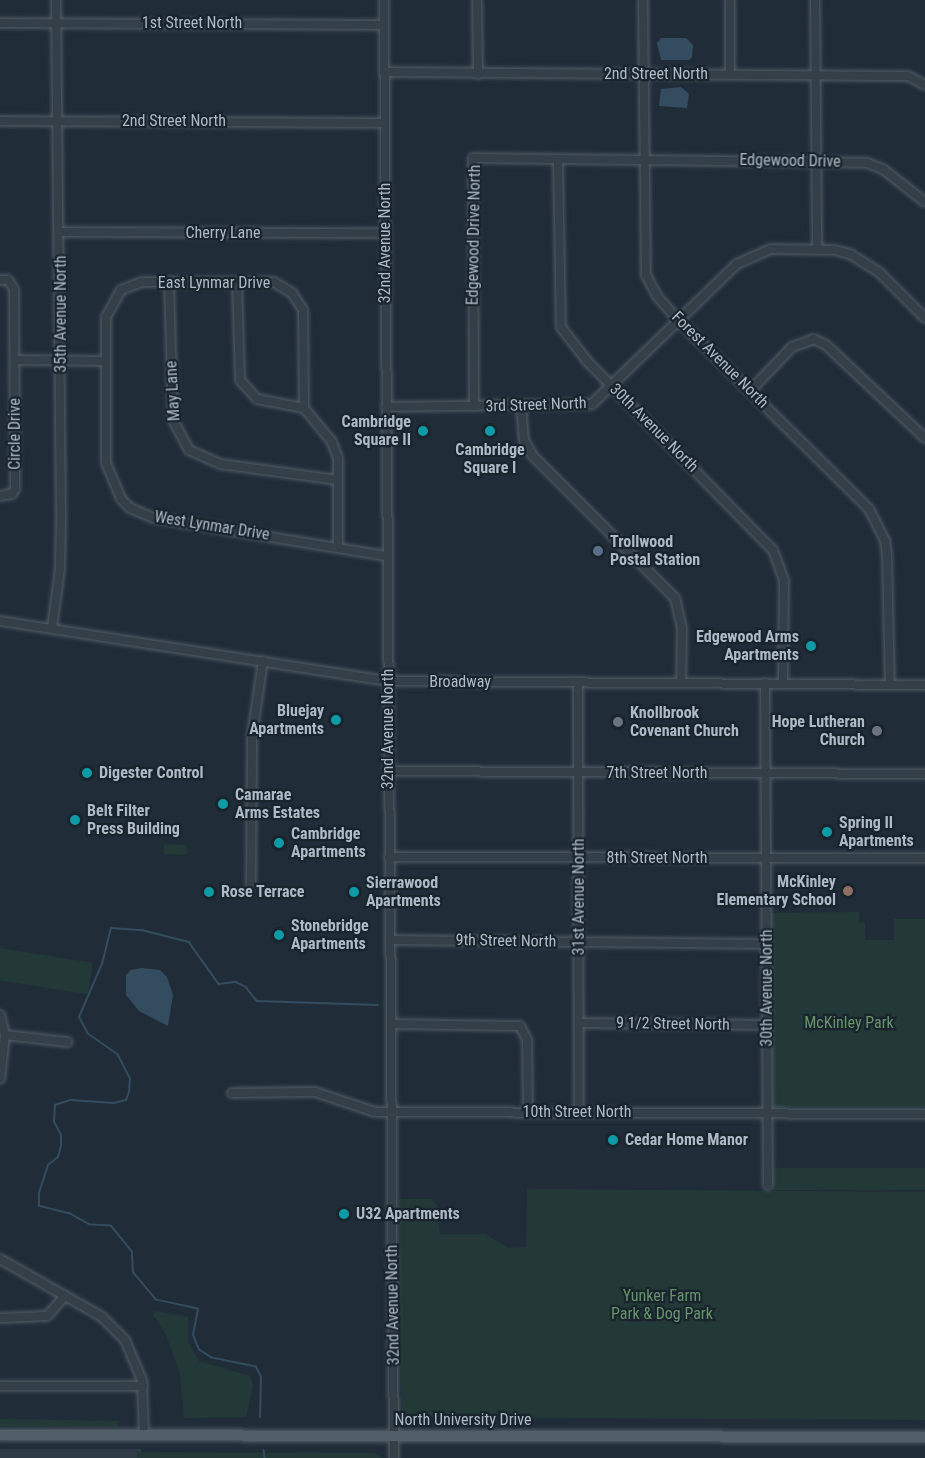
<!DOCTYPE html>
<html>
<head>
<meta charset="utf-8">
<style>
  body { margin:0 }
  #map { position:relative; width:925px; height:1458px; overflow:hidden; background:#202d38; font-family:"Roboto Condensed",sans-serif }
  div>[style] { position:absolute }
  .airport>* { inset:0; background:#2e3a45; transform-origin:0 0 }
  .green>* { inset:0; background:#223938; transform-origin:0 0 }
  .water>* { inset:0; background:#344c5f }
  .stream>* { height:1.5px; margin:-0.75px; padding:0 0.75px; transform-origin:0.75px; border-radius:0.75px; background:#344c5f }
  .roads { filter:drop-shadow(0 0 2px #515d66) drop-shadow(0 0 2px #515d66) }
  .minor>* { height:8px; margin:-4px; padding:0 4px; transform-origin:4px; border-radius:4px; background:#343f48 }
  .major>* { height:10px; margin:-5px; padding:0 5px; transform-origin:5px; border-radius:5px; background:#525e68 }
  .dots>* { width:16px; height:16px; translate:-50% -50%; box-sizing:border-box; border:3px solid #19242d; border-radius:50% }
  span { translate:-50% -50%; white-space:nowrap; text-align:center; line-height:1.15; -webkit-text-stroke:4.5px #19242d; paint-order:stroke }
  .street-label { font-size:16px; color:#aebac5 }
  .poi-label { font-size:16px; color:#aebac5; font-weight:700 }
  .right { translate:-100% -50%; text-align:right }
  .left { translate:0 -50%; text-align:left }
  .park-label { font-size:16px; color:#66956b }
</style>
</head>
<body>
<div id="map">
  <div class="airport">
    <div style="left:0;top:1449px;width:141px;height:9px"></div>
  </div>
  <div class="green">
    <div style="left:164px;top:844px;width:23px;height:10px;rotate:2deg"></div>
    <div style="clip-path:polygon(859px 912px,859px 922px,865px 923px,865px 940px,894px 940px,894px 919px,925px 919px,925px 1107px,773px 1107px,771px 913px)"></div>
    <div style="left:0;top:948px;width:94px;height:32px;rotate:9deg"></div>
    <div style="left:773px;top:1168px;width:152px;height:22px"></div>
    <div style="clip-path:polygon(527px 1189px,925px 1192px,925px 1420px,402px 1417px,399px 1199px,431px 1199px,437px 1205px,440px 1234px,485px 1234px,509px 1248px,526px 1247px)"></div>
    <div style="clip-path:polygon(156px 1311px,188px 1317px,188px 1342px,199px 1361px,250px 1376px,253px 1386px,246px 1417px,184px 1418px,180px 1373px,165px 1333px,153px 1315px)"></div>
    <div style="clip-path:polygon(0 1419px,118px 1421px,117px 1427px,0 1426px)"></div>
    <div style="clip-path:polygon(137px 1452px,374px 1453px,382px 1458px,137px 1458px)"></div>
  </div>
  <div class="water">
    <div style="clip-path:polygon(661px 38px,686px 38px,693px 45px,692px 57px,689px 60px,661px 60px,657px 43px)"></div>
    <div style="clip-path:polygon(681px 87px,689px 94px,687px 108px,659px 106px,661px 89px)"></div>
    <div style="clip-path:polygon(142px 968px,160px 970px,167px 977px,173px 995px,168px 1026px,139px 1011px,126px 995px,126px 975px,131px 970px)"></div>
  </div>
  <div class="stream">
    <div style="left:260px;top:1418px;width:41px;rotate:-88.6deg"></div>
    <div style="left:261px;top:1377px;width:11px;rotate:-117deg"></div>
    <div style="left:256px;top:1367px;width:45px;rotate:-168.4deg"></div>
    <div style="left:212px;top:1358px;width:15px;rotate:-148deg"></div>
    <div style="left:199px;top:1350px;width:16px;rotate:-112deg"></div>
    <div style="left:193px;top:1335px;width:26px;rotate:-79deg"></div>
    <div style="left:198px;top:1309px;width:43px;rotate:-167.9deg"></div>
    <div style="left:156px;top:1300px;width:35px;rotate:-130deg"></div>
    <div style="left:133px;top:1273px;width:21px;rotate:-93deg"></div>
    <div style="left:132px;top:1252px;width:33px;rotate:-129deg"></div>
    <div style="left:111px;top:1226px;width:21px;rotate:-177deg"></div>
    <div style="left:90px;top:1225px;width:23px;rotate:-151deg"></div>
    <div style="left:70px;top:1214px;width:32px;rotate:-166deg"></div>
    <div style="left:39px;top:1206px;width:13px;rotate:-90deg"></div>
    <div style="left:39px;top:1193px;width:29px;rotate:-72deg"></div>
    <div style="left:48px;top:1165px;width:13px;rotate:-39deg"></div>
    <div style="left:58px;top:1157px;width:11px;rotate:-75deg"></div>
    <div style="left:61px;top:1146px;width:11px;rotate:-90deg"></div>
    <div style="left:61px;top:1135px;width:15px;rotate:-118deg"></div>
    <div style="left:54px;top:1122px;width:17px;rotate:-87deg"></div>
    <div style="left:55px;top:1105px;width:16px;rotate:-18deg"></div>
    <div style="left:70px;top:1100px;width:44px;rotate:3.9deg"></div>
    <div style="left:114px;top:1103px;width:12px;rotate:-14deg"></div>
    <div style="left:126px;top:1100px;width:9px;rotate:-69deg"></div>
    <div style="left:129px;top:1092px;width:13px;rotate:-86deg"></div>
    <div style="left:130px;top:1079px;width:27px;rotate:-117deg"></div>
    <div style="left:118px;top:1055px;width:37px;rotate:-145deg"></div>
    <div style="left:88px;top:1034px;width:19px;rotate:-118deg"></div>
    <div style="left:79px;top:1017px;width:58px;rotate:-66.5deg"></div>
    <div style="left:102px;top:964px;width:37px;rotate:-76deg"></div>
    <div style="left:111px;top:928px;width:31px;rotate:4deg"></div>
    <div style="left:142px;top:930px;width:49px;rotate:14.3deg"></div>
    <div style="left:189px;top:942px;width:52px;rotate:54.5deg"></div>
    <div style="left:219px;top:984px;width:17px;rotate:-7deg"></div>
    <div style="left:236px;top:982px;width:11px;rotate:27deg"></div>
    <div style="left:246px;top:987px;width:18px;rotate:52deg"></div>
    <div style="left:257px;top:1001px;width:121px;rotate:1.9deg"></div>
    <div style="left:264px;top:1450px;width:8px;rotate:83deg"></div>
  </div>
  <div class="roads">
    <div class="minor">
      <div style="left:384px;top:0;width:1458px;rotate:89.61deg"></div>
      <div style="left:477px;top:0;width:74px;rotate:89.2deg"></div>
      <div style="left:643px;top:0;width:275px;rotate:89.4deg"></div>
      <div style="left:646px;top:275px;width:24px;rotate:62deg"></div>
      <div style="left:657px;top:296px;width:32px;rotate:49deg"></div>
      <div style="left:678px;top:320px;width:269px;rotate:44.7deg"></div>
      <div style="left:869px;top:509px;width:36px;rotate:63deg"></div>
      <div style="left:885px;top:541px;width:15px;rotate:82deg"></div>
      <div style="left:887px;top:556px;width:128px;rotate:88.7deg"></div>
      <div style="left:815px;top:0;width:249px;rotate:89.5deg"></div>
      <div style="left:0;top:23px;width:384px;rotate:0.3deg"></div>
      <div style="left:384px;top:72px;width:524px;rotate:0.44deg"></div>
      <div style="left:908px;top:76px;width:19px;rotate:28deg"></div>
      <div style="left:730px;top:74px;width:74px;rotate:-90deg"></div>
      <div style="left:0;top:121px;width:384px;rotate:0.3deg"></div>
      <div style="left:558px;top:160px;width:167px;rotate:89deg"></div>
      <div style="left:561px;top:327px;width:43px;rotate:52.6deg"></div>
      <div style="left:587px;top:361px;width:265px;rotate:45.5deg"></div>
      <div style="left:773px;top:550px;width:33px;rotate:70deg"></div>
      <div style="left:784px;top:581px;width:102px;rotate:90.6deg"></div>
      <div style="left:60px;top:232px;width:325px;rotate:0.2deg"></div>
      <div style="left:0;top:280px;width:8px"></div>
      <div style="left:8px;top:280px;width:11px;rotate:56deg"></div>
      <div style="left:14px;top:289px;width:200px;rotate:89.7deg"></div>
      <div style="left:15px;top:489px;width:6px;rotate:121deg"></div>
      <div style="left:12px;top:494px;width:12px;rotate:171deg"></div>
      <div style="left:169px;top:282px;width:138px;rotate:88.3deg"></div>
      <div style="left:173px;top:420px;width:34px;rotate:62deg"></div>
      <div style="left:189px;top:450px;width:34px;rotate:24deg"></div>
      <div style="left:220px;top:464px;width:119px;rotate:7.7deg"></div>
      <div style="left:237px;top:282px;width:98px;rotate:88.2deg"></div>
      <div style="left:240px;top:380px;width:25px;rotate:48deg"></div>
      <div style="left:257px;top:399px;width:48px;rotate:10.8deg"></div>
      <div style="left:15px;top:360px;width:91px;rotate:0.6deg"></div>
      <div style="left:751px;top:390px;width:59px;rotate:-46.4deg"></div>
      <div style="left:792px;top:347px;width:23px;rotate:-20deg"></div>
      <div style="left:814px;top:339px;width:13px;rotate:27deg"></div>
      <div style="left:826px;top:345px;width:136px;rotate:43.2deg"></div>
      <div style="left:474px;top:406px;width:248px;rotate:-90.2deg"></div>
      <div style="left:473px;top:158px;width:394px;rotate:0.7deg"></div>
      <div style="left:867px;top:163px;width:17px;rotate:21deg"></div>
      <div style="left:883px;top:169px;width:53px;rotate:38.2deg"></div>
      <div style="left:521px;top:406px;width:34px;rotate:85deg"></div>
      <div style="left:524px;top:440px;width:18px;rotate:61deg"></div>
      <div style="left:533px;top:456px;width:201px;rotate:45deg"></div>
      <div style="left:675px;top:598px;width:31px;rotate:77deg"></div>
      <div style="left:682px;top:628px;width:55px;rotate:91deg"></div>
      <div style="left:386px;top:407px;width:206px;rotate:-0.8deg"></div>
      <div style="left:592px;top:404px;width:202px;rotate:-44deg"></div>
      <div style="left:737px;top:264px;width:37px;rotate:-24deg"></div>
      <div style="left:771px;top:249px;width:64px;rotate:0.9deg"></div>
      <div style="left:835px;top:250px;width:16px;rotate:15deg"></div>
      <div style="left:850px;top:254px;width:34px;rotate:32deg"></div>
      <div style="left:879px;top:272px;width:65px;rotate:45deg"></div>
      <div style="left:338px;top:547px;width:89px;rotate:-90deg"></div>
      <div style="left:338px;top:458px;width:17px;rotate:-111deg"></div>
      <div style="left:332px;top:442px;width:44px;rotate:-129.5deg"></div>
      <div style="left:304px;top:408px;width:98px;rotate:-90.6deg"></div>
      <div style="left:303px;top:310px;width:20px;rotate:-123deg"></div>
      <div style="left:292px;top:293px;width:21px;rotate:-149deg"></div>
      <div style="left:274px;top:282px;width:132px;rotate:180deg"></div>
      <div style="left:142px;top:282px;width:22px;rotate:159deg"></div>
      <div style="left:121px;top:290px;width:31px;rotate:119deg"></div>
      <div style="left:106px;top:317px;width:146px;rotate:90deg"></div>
      <div style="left:106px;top:463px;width:39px;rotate:67deg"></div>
      <div style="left:121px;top:499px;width:13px;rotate:45deg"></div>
      <div style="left:130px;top:508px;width:26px;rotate:23deg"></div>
      <div style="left:154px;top:518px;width:236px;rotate:9.3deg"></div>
      <div style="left:0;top:621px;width:393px;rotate:8.8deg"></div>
      <div style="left:388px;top:681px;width:537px;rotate:0.43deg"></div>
      <div style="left:52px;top:628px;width:60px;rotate:-82.3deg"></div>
      <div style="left:60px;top:569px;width:50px;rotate:-88.9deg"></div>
      <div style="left:61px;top:519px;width:519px;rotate:-90.55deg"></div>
      <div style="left:578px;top:682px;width:430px;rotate:89.9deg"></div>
      <div style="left:765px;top:683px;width:502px;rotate:89.66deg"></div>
      <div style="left:389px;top:771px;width:536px;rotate:0.32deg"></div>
      <div style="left:389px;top:857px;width:536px;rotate:0.11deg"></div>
      <div style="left:251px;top:885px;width:149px;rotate:-89.6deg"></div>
      <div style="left:252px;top:736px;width:76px;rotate:-81.7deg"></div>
      <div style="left:390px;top:940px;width:377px;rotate:0.6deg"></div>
      <div style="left:0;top:1015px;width:21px;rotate:76deg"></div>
      <div style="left:5px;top:1035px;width:44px;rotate:96.5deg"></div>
      <div style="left:579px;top:1023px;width:188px;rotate:0.6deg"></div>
      <div style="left:391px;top:1024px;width:129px;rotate:0.9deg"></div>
      <div style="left:520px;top:1026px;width:16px;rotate:63deg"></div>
      <div style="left:527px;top:1040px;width:72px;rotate:89.2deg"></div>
      <div style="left:5px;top:1035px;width:63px;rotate:6.3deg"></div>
      <div style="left:232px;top:1093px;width:83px;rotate:-0.7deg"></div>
      <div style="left:315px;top:1092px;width:63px;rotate:18.4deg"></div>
      <div style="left:375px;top:1112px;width:550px;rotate:0.21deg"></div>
      <div style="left:0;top:1259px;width:117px;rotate:29.6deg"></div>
      <div style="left:102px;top:1317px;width:33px;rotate:45deg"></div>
      <div style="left:125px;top:1340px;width:43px;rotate:67deg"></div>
      <div style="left:142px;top:1380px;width:56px;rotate:88deg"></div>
      <div style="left:0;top:1318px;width:47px;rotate:-2.4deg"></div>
      <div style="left:47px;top:1316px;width:27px;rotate:-48deg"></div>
      <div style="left:0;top:1386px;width:143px"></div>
    </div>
    <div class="major">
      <div style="left:0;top:1435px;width:925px;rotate:0.12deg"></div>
    </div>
  </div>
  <div class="dots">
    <div style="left:423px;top:431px;background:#0f9aa8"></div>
    <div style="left:490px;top:431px;background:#0f9aa8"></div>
    <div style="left:598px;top:551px;background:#5c6f8a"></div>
    <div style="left:811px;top:646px;background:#0f9aa8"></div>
    <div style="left:336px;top:720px;background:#0f9aa8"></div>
    <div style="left:618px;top:722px;background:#6b7280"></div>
    <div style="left:877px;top:731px;background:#6b7280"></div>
    <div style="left:87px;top:773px;background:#0f9aa8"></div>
    <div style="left:223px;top:804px;background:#0f9aa8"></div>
    <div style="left:75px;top:820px;background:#0f9aa8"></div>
    <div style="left:827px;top:832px;background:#0f9aa8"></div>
    <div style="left:279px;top:843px;background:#0f9aa8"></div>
    <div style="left:848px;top:891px;background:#8d6e63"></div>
    <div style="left:209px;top:892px;background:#0f9aa8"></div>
    <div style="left:354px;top:892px;background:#0f9aa8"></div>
    <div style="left:279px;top:935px;background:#0f9aa8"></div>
    <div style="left:613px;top:1140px;background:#0f9aa8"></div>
    <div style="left:344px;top:1214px;background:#0f9aa8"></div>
  </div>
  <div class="street-label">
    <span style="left:192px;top:23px">1st Street North</span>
    <span style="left:656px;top:74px">2nd Street North</span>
    <span style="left:174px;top:121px">2nd Street North</span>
    <span style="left:790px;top:161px;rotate:1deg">Edgewood Drive</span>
    <span style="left:223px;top:233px">Cherry Lane</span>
    <span style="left:474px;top:235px;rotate:-89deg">Edgewood Drive North</span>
    <span style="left:385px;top:243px;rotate:-90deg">32nd Avenue North</span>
    <span style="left:214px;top:283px">East Lynmar Drive</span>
    <span style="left:61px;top:314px;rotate:-90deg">35th Avenue North</span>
    <span style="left:720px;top:360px;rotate:45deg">Forest Avenue North</span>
    <span style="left:173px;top:391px;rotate:-93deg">May Lane</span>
    <span style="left:536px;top:405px;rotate:-2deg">3rd Street North</span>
    <span style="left:654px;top:428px;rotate:45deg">30th Avenue North</span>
    <span style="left:15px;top:434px;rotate:-90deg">Circle Drive</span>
    <span style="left:212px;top:526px;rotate:9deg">West Lynmar Drive</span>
    <span style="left:460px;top:682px">Broadway</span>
    <span style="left:388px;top:729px;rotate:-90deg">32nd Avenue North</span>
    <span style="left:657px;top:773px">7th Street North</span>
    <span style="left:657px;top:858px">8th Street North</span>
    <span style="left:579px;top:897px;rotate:-90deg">31st Avenue North</span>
    <span style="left:506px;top:941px;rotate:1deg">9th Street North</span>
    <span style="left:767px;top:988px;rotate:-90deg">30th Avenue North</span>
    <span style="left:673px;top:1024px;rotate:1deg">9 1/2 Street North</span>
    <span style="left:577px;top:1112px">10th Street North</span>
    <span style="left:393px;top:1305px;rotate:-91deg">32nd Avenue North</span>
    <span style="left:463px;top:1420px">North University Drive</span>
  </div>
  <div class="poi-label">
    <span class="right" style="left:411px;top:431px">Cambridge<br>Square II</span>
    <span style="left:490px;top:459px">Cambridge<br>Square I</span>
    <span class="left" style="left:610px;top:551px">Trollwood<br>Postal Station</span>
    <span class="right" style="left:799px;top:646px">Edgewood Arms<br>Apartments</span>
    <span class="right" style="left:324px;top:720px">Bluejay<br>Apartments</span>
    <span class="left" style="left:630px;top:722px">Knollbrook<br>Covenant Church</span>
    <span class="right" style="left:865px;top:731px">Hope Lutheran<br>Church</span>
    <span class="left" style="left:99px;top:773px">Digester Control</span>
    <span class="left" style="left:235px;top:804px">Camarae<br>Arms Estates</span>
    <span class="left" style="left:87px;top:820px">Belt Filter<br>Press Building</span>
    <span class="left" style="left:839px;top:832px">Spring II<br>Apartments</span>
    <span class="left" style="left:291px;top:843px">Cambridge<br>Apartments</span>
    <span class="right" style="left:836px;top:891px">McKinley<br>Elementary School</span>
    <span class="left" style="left:366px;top:892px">Sierrawood<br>Apartments</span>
    <span class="left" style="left:221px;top:892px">Rose Terrace</span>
    <span class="left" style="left:291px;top:935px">Stonebridge<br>Apartments</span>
    <span class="left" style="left:625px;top:1140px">Cedar Home Manor</span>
    <span class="left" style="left:356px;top:1214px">U32 Apartments</span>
  </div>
  <div class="park-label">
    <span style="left:849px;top:1023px">McKinley Park</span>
    <span style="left:662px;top:1305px">Yunker Farm<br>Park &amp; Dog Park</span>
  </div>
</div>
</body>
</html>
